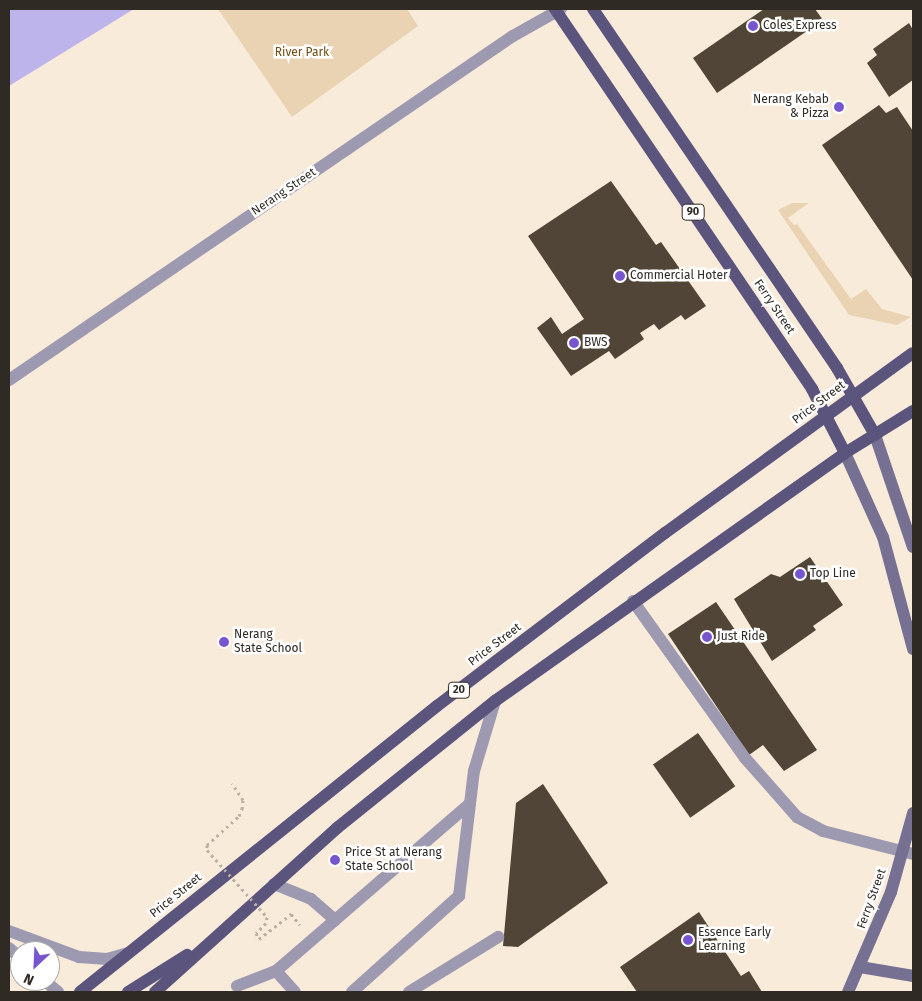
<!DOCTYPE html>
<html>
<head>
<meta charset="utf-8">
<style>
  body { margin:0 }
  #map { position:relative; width:922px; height:1001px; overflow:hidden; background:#f9ebda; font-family:"Fira Sans",sans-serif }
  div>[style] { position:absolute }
  .green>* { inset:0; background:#ead3b3 }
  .water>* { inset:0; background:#bdb4ec }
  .building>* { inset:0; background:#504536; transform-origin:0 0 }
  .path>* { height:3px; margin-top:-1.5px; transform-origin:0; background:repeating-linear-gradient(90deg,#baafa1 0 2.5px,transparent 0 6.5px) }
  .lane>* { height:12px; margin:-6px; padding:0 6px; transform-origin:6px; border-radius:6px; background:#9d99b1 }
  .street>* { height:12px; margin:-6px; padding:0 6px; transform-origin:6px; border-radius:6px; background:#9d99b1 }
  .secondary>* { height:12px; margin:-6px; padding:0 6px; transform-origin:6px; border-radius:6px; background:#767093 }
  .primary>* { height:12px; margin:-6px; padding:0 6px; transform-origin:6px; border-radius:6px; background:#5b547d }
  .path-bridge>* { height:3px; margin-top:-1.5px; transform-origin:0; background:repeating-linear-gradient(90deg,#baafa1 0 2.5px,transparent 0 6.5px) }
  .dots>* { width:14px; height:14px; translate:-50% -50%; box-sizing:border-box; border:2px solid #fff; border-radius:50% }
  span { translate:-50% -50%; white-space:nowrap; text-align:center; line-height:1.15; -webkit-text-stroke:5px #fff; paint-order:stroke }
  .shield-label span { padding:1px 4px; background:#fff; border:1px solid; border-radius:4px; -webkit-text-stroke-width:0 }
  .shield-label { font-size:11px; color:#2f2a23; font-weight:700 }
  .poi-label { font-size:12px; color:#2f2a23 }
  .left { translate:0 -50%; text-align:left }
  .right { translate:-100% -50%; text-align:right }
  .park-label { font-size:12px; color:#714e12 }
  .street-label { font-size:12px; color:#2f2a23 }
  .frame { position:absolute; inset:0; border:10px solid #2f2a23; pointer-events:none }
  .north { position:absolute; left:10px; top:941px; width:50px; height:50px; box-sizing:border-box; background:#fff; border:1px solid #acaaa7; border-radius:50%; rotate:205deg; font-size:14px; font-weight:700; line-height:20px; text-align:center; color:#2f2a23 }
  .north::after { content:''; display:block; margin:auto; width:18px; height:22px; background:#7755cf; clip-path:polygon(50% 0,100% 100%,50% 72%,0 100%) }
</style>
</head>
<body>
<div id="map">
  <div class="green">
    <div style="clip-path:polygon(218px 9px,407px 9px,418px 26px,292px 117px)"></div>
    <div style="clip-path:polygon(792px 203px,809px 203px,788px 218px,794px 225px,797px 224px,851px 299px,866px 289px,882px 309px,911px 317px,897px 325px,849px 315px,778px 210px)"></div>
  </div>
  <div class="water">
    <div style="clip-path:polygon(9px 9px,134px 9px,9px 86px)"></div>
  </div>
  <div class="building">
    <div style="clip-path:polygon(764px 9px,815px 9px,823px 20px,717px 93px,693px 58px)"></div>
    <div style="clip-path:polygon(909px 23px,913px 30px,913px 80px,889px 97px,867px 63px,877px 55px,873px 49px)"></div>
    <div style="clip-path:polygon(879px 105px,886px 113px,897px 107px,913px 131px,913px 280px,822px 145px)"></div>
    <div style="clip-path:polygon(611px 181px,656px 245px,661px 242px,706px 306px,685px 320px,681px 315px,659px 330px,654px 324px,640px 333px,644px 339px,615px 359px,609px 351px,571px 376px,537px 328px,551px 317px,562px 334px,584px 319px,528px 236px)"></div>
    <div style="clip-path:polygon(810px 557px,843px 605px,813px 626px,816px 630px,772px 661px,734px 599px,771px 574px,780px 577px)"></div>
    <div style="clip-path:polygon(716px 602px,817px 750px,784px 771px,763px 745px,749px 755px,668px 634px)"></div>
    <div style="left:698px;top:733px;width:65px;height:55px;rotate:55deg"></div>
    <div style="clip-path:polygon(543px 784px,608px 883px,518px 947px,503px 946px,516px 803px)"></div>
    <div style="clip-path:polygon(699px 912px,741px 976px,749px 971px,762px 992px,637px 992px,620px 967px)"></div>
  </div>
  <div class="path">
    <div style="left:207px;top:845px;width:43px;rotate:-42.2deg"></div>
    <div style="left:239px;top:816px;width:8px;rotate:-67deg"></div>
    <div style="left:242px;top:809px;width:9px;rotate:-84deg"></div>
    <div style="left:243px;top:800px;width:20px;rotate:-123deg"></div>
    <div style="left:266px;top:923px;width:14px;rotate:135deg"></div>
    <div style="left:256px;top:933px;width:7px;rotate:63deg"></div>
    <div style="left:259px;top:939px;width:41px;rotate:-38deg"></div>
    <div style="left:291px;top:914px;width:14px;rotate:51deg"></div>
  </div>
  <div class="lane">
    <div style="left:633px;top:601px;width:193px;rotate:54.5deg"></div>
    <div style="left:745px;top:758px;width:79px;rotate:48.6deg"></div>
    <div style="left:797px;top:817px;width:30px;rotate:28deg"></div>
    <div style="left:823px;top:831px;width:93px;rotate:14.3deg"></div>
    <div style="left:274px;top:884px;width:40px;rotate:22deg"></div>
    <div style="left:311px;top:899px;width:32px;rotate:41deg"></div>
    <div style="left:276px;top:971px;width:28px;rotate:48deg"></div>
    <div style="left:237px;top:986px;width:42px;rotate:-21deg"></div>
    <div style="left:276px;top:971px;width:254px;rotate:-40.8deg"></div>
    <div style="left:352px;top:992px;width:144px;rotate:-41.9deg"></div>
    <div style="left:459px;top:896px;width:126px;rotate:-83.2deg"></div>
    <div style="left:474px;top:771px;width:73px;rotate:-73.3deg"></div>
    <div style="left:409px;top:992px;width:105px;rotate:-31.7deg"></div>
  </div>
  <div class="street">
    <div style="left:9px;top:380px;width:610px;rotate:-34.32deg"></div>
    <div style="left:513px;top:36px;width:55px;rotate:-29.4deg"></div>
    <div style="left:9px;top:931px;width:75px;rotate:20.4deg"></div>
    <div style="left:79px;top:957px;width:28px;rotate:4deg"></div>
    <div style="left:107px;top:959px;width:22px;rotate:-16deg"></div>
    <div style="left:9px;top:948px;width:15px;rotate:42deg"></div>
    <div style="left:45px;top:981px;width:17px;rotate:40deg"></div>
  </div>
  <div class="secondary">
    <div style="left:875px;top:435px;width:118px;rotate:71.3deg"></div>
    <div style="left:845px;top:453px;width:92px;rotate:65.7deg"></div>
    <div style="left:883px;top:537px;width:116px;rotate:75deg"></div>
    <div style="left:860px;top:967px;width:54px;rotate:9.6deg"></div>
    <div style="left:848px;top:992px;width:109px;rotate:-66.7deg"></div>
    <div style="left:891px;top:892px;width:82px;rotate:-74.4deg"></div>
  </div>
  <div class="primary">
    <div style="left:555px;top:9px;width:459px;rotate:55.9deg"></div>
    <div style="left:812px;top:389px;width:72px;rotate:62.7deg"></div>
    <div style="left:593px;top:9px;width:434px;rotate:55.8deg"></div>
    <div style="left:837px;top:368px;width:77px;rotate:60.4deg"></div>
    <div style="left:80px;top:992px;width:457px;rotate:-38.7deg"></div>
    <div style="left:437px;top:706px;width:286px;rotate:-37.2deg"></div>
    <div style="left:665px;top:533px;width:306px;rotate:-36deg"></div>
    <div style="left:128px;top:992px;width:70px;rotate:-32.1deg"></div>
    <div style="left:155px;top:992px;width:245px;rotate:-42deg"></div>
    <div style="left:337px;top:828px;width:203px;rotate:-38.8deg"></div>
    <div style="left:495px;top:701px;width:429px;rotate:-35.3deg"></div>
    <div style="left:845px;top:453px;width:80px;rotate:-31.7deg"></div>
  </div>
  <div class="path-bridge">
    <div style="left:207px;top:845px;width:5px;rotate:90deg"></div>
    <div style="left:207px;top:850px;width:90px;rotate:48.2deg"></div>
    <div style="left:267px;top:917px;width:6px;rotate:99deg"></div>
  </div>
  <div class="dots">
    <div style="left:753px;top:26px;background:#7755cf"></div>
    <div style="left:839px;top:107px;background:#7755cf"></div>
    <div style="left:620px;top:276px;background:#7755cf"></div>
    <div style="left:574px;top:343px;background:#7755cf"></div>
    <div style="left:800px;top:574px;background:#7755cf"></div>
    <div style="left:707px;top:637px;background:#7755cf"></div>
    <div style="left:224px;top:642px;background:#7755cf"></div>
    <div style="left:335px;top:860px;background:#7755cf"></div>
    <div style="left:688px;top:940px;background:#7755cf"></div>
  </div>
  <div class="shield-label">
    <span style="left:693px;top:212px">90</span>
    <span style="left:459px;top:690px">20</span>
  </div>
  <div class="poi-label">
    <span class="left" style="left:763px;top:26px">Coles Express</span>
    <span class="right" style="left:829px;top:107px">Nerang Kebab<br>&amp; Pizza</span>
    <span class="left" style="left:630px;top:276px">Commercial Hoter</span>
    <span class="left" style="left:584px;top:343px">BWS</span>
    <span class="left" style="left:810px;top:574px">Top Line</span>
    <span class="left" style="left:234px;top:642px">Nerang<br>State School</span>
    <span class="left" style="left:717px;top:637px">Just Ride</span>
    <span class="left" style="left:345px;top:860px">Price St at Nerang<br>State School</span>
    <span class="left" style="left:698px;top:940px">Essence Early<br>Learning</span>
  </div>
  <div class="park-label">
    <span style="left:302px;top:53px">River Park</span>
  </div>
  <div class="street-label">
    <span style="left:284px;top:192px;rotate:-34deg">Nerang Street</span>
    <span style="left:774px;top:307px;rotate:56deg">Ferry Street</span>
    <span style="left:819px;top:403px;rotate:-37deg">Price Street</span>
    <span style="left:495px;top:645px;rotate:-37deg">Price Street</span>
    <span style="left:176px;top:896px;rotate:-39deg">Price Street</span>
    <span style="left:872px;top:899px;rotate:-70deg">Ferry Street</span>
  </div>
  <div class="frame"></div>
  <div class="north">N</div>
</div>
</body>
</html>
